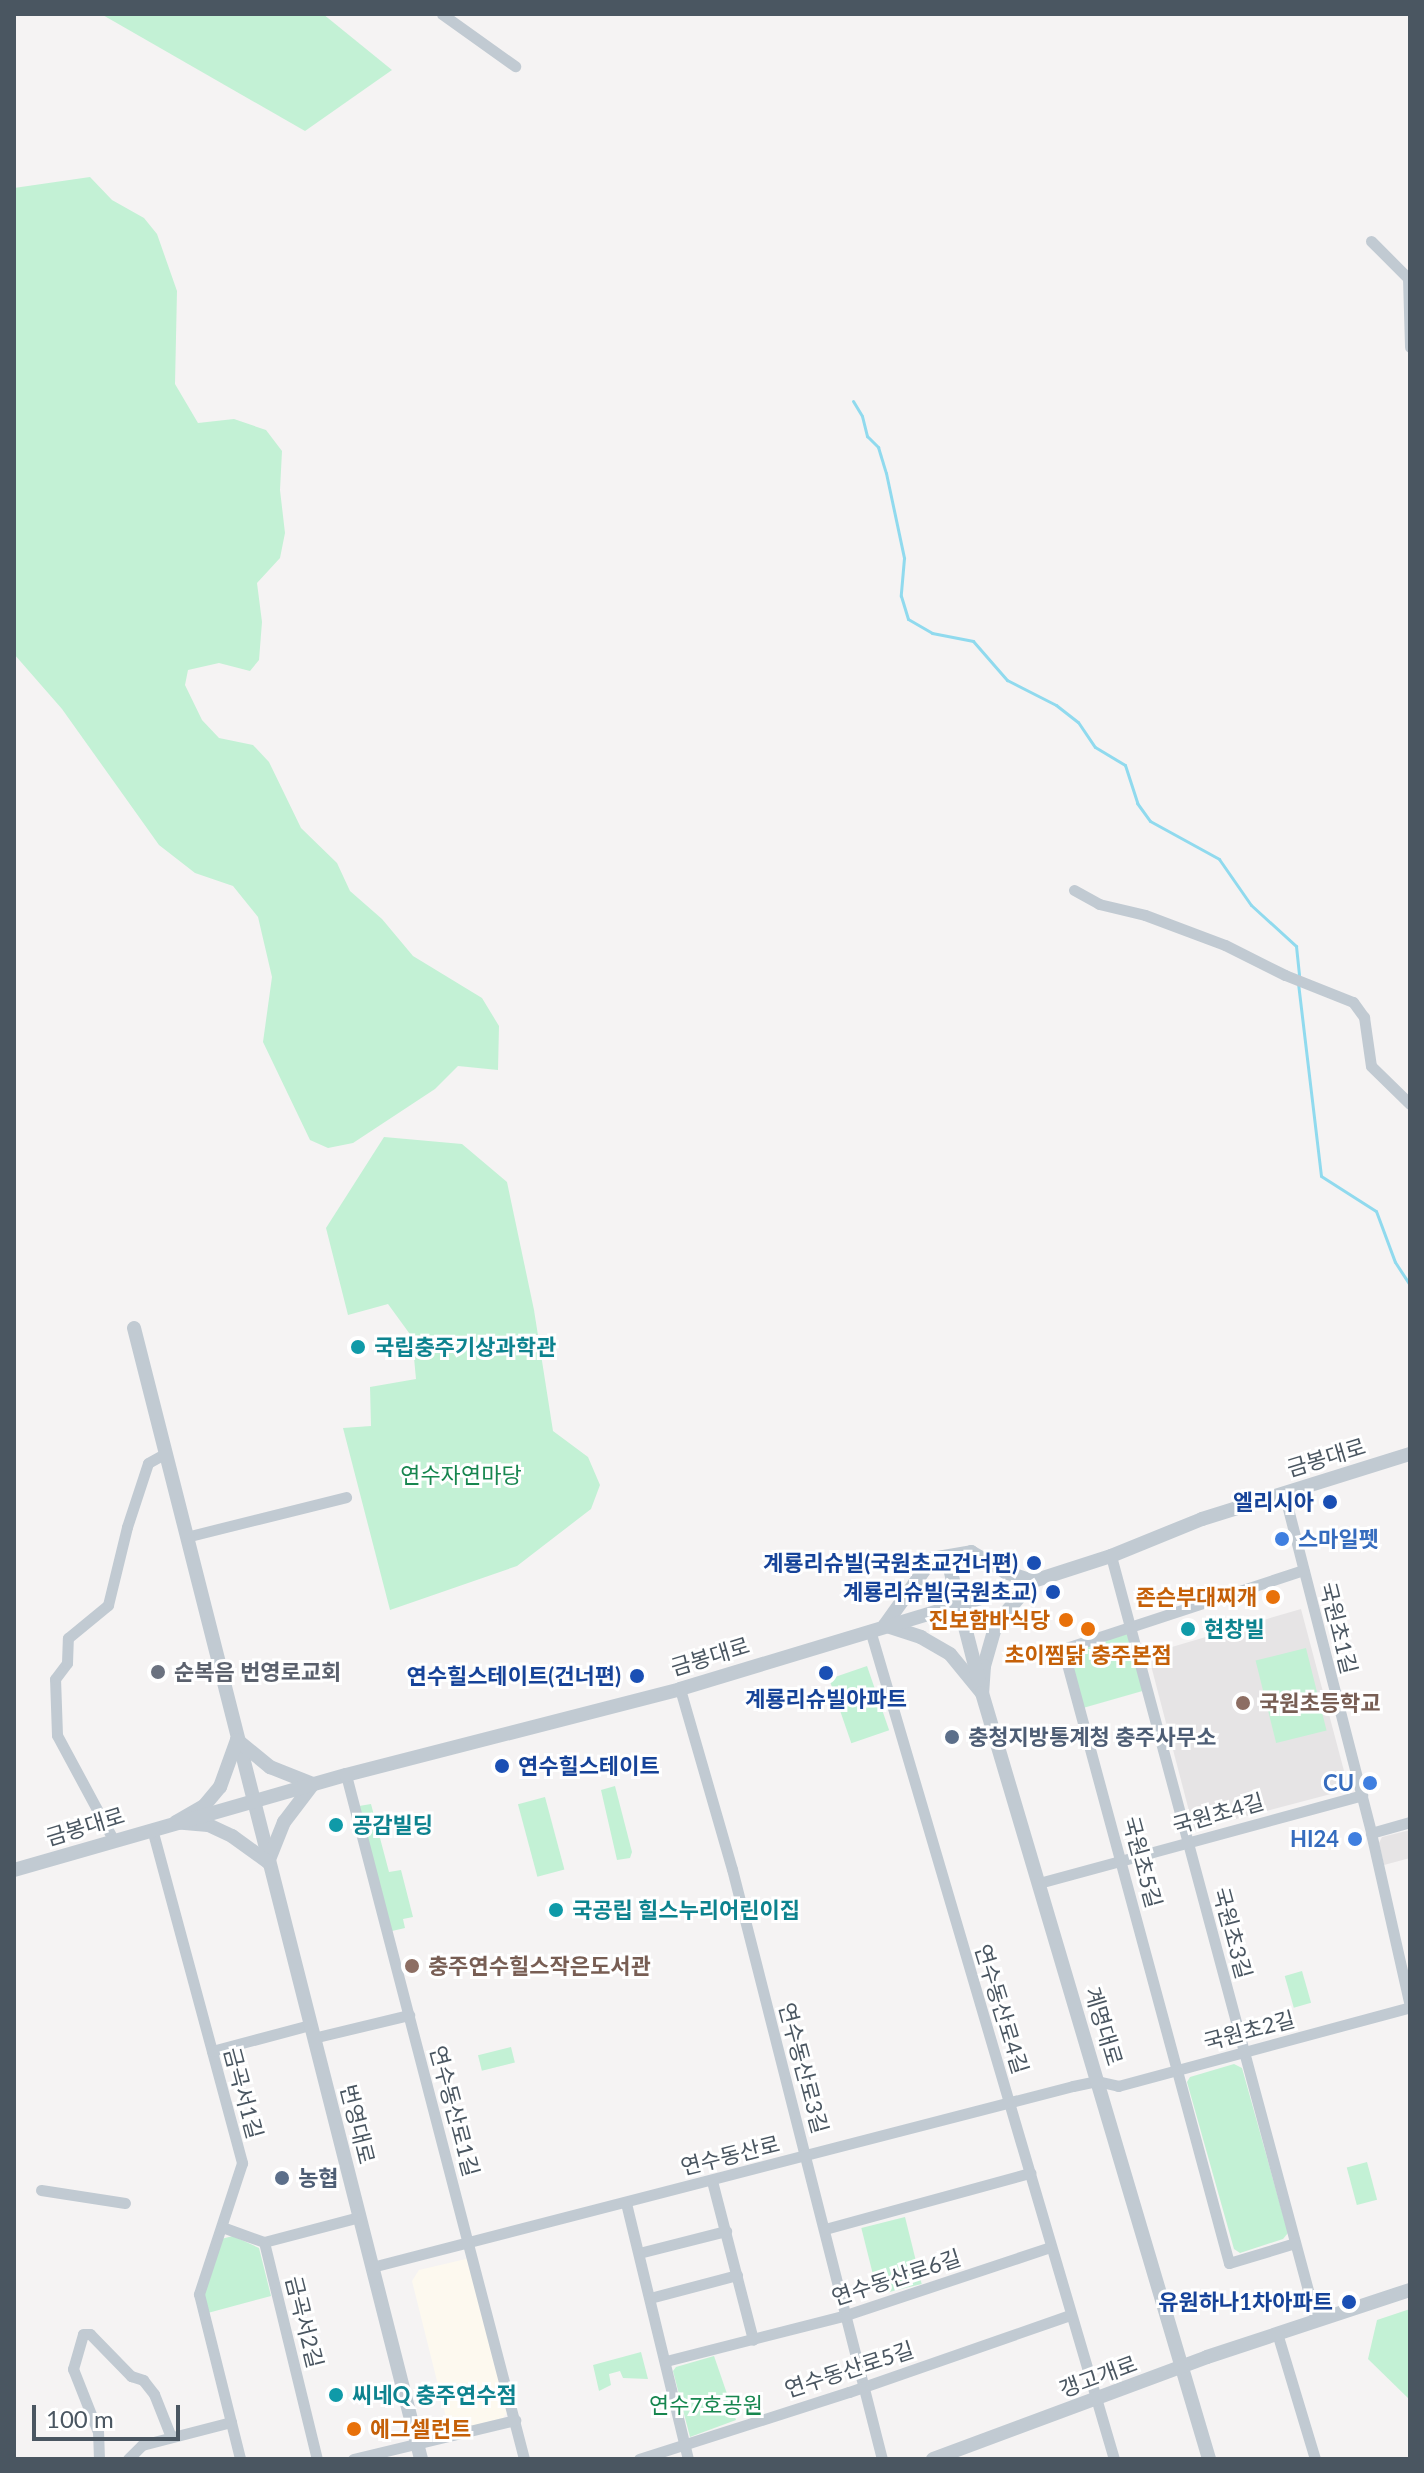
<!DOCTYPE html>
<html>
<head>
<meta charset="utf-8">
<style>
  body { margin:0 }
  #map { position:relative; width:1424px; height:2473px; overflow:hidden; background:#f5f3f3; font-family:Lato,"Noto Sans KR",sans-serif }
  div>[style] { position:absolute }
  .commercial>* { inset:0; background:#fdf9ef }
  .education>* { inset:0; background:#e6e4e5 }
  .green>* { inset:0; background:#c3f1d5; transform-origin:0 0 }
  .stream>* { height:3px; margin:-1.5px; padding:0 1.5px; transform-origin:1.5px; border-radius:1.5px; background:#90daee }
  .minor>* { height:11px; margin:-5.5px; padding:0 5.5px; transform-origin:5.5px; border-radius:5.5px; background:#c1cad2 }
  .tertiary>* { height:14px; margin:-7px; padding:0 7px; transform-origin:7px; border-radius:7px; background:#c1cad2 }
  .dots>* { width:22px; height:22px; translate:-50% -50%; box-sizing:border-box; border:4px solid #fff; border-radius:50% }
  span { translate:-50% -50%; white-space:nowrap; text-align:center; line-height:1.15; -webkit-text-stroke:6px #fff; paint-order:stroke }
  .culture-label { font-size:22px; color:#0d838f; font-weight:700 }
  .left { translate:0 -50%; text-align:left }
  .street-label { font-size:22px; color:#4a5661 }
  .park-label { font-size:22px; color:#17864f }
  .transit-label { font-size:22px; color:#164399; font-weight:700 }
  .right { translate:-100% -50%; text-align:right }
  .shop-label { font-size:22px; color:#366cbe; font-weight:700 }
  .food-label { font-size:22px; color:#c56008; font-weight:700 }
  .worship-label { font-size:22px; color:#5b616d; font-weight:700 }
  .education-label { font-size:22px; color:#785e54; font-weight:700 }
  .service-label { font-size:22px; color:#4e5e75; font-weight:700 }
  .frame { position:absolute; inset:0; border:16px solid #4a5661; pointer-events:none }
  .scale { position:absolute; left:32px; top:2405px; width:148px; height:36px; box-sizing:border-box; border:4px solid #4a5661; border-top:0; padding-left:10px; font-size:24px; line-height:28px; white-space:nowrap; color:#4a5661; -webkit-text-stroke:6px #fff; paint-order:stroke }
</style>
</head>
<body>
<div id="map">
  <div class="commercial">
    <div style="clip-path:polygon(466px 2259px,472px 2262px,509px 2410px,503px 2418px,460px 2429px,447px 2421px,412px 2281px,419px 2270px)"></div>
  </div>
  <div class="education">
    <div style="clip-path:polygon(1301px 1609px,1348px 1786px,1346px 1790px,1194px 1830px,1148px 1654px)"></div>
    <div style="clip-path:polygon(1410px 1830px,1410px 1858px,1384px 1865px,1379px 1843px,1382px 1837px)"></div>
  </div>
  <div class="green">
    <div style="clip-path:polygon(101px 14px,323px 14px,392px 70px,305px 131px)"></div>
    <div style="clip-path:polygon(90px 177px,112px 200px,144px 218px,157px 234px,177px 291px,175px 384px,198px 423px,234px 419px,266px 430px,282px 451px,280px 490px,285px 533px,280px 558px,257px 583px,262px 622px,259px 660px,250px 671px,219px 663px,188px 670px,185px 685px,202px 720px,219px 738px,253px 745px,269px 762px,301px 828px,337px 863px,350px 891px,382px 919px,413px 956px,482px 998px,499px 1026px,498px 1070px,458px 1066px,435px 1089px,353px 1143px,328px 1148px,310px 1140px,263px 1042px,272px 977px,258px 917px,233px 886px,195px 873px,159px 845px,62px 709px,14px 654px,14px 188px)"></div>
    <div style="clip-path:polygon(384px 1137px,462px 1144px,507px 1182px,534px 1310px,553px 1431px,588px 1457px,600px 1485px,591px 1509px,517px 1566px,390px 1610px,343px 1428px,371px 1426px,370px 1387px,416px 1379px,412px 1337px,388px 1304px,348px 1315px,326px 1228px)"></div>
    <div style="clip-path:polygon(1127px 1634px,1146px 1690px,1083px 1708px,1067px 1653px,1070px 1649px)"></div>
    <div style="left:1306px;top:1648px;width:85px;height:52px;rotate:76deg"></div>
    <div style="left:867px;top:1666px;width:68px;height:40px;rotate:71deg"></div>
    <div style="clip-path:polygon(615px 1786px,632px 1852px,630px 1858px,617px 1860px,601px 1790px)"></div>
    <div style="left:545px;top:1797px;width:75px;height:28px;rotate:75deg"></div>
    <div style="clip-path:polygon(371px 1804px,389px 1872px,401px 1870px,413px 1917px,403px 1919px,405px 1928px,392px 1931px,359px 1806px)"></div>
    <div style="left:1302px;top:1971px;width:33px;height:18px;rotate:74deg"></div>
    <div style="left:511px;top:2047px;width:16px;height:34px;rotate:76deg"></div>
    <div style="clip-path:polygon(1234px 2064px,1242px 2068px,1288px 2233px,1283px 2239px,1240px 2253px,1234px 2249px,1187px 2082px,1190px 2077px)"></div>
    <div style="left:1367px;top:2162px;width:39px;height:21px;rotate:75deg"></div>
    <div style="left:905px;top:2217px;width:69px;height:45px;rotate:76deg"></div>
    <div style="clip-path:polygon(233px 2236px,259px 2248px,271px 2296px,204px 2314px,199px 2294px,217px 2240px)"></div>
    <div style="clip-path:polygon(1410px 2309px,1410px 2400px,1368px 2359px,1377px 2320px)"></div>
    <div style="clip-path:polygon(641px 2352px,648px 2379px,623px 2378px,620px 2371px,609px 2374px,611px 2385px,599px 2391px,593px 2365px)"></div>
    <div style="clip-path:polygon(714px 2356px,736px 2420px,690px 2437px,673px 2371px,676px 2367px)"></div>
  </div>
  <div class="stream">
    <div style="left:853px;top:401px;width:17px;rotate:59deg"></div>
    <div style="left:862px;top:416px;width:21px;rotate:76deg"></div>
    <div style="left:867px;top:436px;width:16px;rotate:45deg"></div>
    <div style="left:878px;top:447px;width:27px;rotate:73deg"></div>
    <div style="left:886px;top:473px;width:87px;rotate:78deg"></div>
    <div style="left:904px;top:558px;width:38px;rotate:95deg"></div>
    <div style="left:901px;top:596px;width:24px;rotate:73deg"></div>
    <div style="left:908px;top:619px;width:28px;rotate:30deg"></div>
    <div style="left:932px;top:633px;width:42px;rotate:11deg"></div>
    <div style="left:973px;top:641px;width:52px;rotate:48.9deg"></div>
    <div style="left:1007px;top:680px;width:55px;rotate:27deg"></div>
    <div style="left:1056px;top:705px;width:28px;rotate:38deg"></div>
    <div style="left:1078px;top:722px;width:30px;rotate:56deg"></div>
    <div style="left:1095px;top:747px;width:35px;rotate:31deg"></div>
    <div style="left:1125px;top:765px;width:40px;rotate:72deg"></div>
    <div style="left:1137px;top:803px;width:22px;rotate:54deg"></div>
    <div style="left:1150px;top:821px;width:79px;rotate:28.8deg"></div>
    <div style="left:1219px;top:859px;width:56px;rotate:55.2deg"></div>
    <div style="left:1251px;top:905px;width:61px;rotate:42.3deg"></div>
    <div style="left:1296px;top:946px;width:29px;rotate:84deg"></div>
    <div style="left:1298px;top:983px;width:194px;rotate:83.2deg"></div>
    <div style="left:1321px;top:1176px;width:65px;rotate:32.5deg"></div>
    <div style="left:1376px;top:1211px;width:54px;rotate:69.6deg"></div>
    <div style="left:1395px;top:1262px;width:27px;rotate:57deg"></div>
  </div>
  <div class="minor">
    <div style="left:442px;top:14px;width:90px;rotate:35.5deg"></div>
    <div style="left:1371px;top:241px;width:52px;rotate:45deg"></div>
    <div style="left:1408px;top:278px;width:69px;rotate:88.3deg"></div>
    <div style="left:1074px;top:890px;width:29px;rotate:29deg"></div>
    <div style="left:1099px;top:904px;width:47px;rotate:13.4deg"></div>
    <div style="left:1145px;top:915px;width:85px;rotate:20.6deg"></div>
    <div style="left:1225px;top:945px;width:67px;rotate:26.6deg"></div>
    <div style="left:1285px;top:975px;width:73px;rotate:21.7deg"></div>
    <div style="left:1353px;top:1002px;width:19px;rotate:54deg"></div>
    <div style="left:1364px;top:1017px;width:49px;rotate:81.9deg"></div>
    <div style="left:1371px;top:1066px;width:54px;rotate:44.3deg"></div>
    <div style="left:1284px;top:1493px;width:351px;rotate:75.6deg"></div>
    <div style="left:1371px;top:1833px;width:177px;rotate:77.3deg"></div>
    <div style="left:186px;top:1537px;width:165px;rotate:-14deg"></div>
    <div style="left:1111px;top:1556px;width:791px;rotate:74.98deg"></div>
    <div style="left:870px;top:1630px;width:864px;rotate:73.6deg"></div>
    <div style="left:680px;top:1689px;width:187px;rotate:73.9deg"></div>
    <div style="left:732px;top:1869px;width:609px;rotate:75.74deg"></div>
    <div style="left:346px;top:1775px;width:707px;rotate:75.41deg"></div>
    <div style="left:152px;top:1829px;width:346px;rotate:74.9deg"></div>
    <div style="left:242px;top:2163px;width:138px;rotate:108.2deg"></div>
    <div style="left:199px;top:2294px;width:170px;rotate:76deg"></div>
    <div style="left:1371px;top:1833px;width:41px;rotate:-15.8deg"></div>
    <div style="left:114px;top:1841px;width:120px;rotate:-118.3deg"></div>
    <div style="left:57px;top:1735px;width:56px;rotate:-92deg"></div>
    <div style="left:55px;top:1679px;width:20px;rotate:-53deg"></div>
    <div style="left:67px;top:1663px;width:25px;rotate:-88deg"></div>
    <div style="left:68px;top:1638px;width:52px;rotate:-39.5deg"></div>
    <div style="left:108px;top:1605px;width:80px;rotate:-76.3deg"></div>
    <div style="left:127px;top:1527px;width:67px;rotate:-71.8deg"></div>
    <div style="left:148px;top:1463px;width:18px;rotate:-29deg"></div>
    <div style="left:1039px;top:1883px;width:335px;rotate:-15.2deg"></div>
    <div style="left:313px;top:2038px;width:99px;rotate:-13.5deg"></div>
    <div style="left:212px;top:2051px;width:101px;rotate:-14.9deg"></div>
    <div style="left:712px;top:2181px;width:164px;rotate:75.5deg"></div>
    <div style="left:41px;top:2190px;width:85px;rotate:8.8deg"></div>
    <div style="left:626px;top:2203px;width:263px;rotate:76.4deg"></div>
    <div style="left:222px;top:2227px;width:45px;rotate:19.7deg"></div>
    <div style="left:264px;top:2242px;width:98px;rotate:-14.7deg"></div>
    <div style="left:825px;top:2229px;width:213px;rotate:-15.3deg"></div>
    <div style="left:264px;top:2242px;width:223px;rotate:76.3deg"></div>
    <div style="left:1295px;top:2243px;width:69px;rotate:163.1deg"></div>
    <div style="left:1229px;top:2263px;width:636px;rotate:-105.13deg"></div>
    <div style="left:1063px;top:1649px;width:253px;rotate:-18.2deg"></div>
    <div style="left:639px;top:2253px;width:90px;rotate:-14.2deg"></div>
    <div style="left:372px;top:2267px;width:724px;rotate:-14.48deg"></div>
    <div style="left:1073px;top:2086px;width:25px;rotate:-12deg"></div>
    <div style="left:1097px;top:2081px;width:22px;rotate:13deg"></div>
    <div style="left:1118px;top:2086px;width:302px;rotate:-15.1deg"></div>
    <div style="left:650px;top:2298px;width:90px;rotate:-14.8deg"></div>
    <div style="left:1277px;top:2333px;width:132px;rotate:73.2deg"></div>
    <div style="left:666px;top:2361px;width:186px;rotate:-14.3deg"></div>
    <div style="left:846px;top:2315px;width:215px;rotate:-18.4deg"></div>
    <div style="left:99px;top:2459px;width:27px;rotate:-92deg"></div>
    <div style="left:98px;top:2432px;width:68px;rotate:-111.6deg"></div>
    <div style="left:73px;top:2369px;width:36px;rotate:-74deg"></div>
    <div style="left:83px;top:2334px;width:7px"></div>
    <div style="left:90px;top:2334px;width:59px;rotate:45.7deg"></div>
    <div style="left:131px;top:2376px;width:13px;rotate:18deg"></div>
    <div style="left:143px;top:2380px;width:18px;rotate:52deg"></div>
    <div style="left:154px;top:2394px;width:46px;rotate:68.4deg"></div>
    <div style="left:128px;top:2459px;width:20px;rotate:-45deg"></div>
    <div style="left:142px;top:2445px;width:92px;rotate:-14.5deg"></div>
    <div style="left:353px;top:2459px;width:167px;rotate:-13.5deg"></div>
    <div style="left:639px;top:2459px;width:220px;rotate:-17.7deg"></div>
    <div style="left:849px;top:2392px;width:234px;rotate:-19.2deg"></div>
  </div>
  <div class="tertiary">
    <div style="left:134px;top:1328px;width:1167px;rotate:75.76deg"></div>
    <div style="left:971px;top:1552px;width:39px;rotate:30deg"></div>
    <div style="left:1005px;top:1572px;width:29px;rotate:18deg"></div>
    <div style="left:1033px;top:1581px;width:57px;rotate:130.7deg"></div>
    <div style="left:996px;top:1624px;width:44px;rotate:105.9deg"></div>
    <div style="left:984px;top:1666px;width:27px;rotate:94deg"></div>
    <div style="left:982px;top:1693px;width:50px;rotate:-129.4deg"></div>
    <div style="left:950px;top:1654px;width:34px;rotate:-150deg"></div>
    <div style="left:921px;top:1637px;width:38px;rotate:-162deg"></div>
    <div style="left:885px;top:1625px;width:81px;rotate:-54.5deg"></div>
    <div style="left:932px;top:1559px;width:40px;rotate:-10deg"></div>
    <div style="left:947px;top:1557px;width:140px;rotate:75.6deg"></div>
    <div style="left:982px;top:1693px;width:799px;rotate:73.49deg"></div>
    <div style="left:237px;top:1740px;width:43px;rotate:39.3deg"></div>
    <div style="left:270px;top:1767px;width:46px;rotate:21.6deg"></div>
    <div style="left:313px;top:1784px;width:48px;rotate:127.3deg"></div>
    <div style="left:284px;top:1822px;width:43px;rotate:111.8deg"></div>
    <div style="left:268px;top:1862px;width:44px;rotate:-144.2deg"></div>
    <div style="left:232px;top:1836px;width:26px;rotate:-155deg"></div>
    <div style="left:208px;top:1825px;width:32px;rotate:-175deg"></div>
    <div style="left:176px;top:1822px;width:32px;rotate:-30deg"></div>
    <div style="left:204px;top:1806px;width:25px;rotate:-50deg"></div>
    <div style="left:220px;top:1787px;width:50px;rotate:-70.1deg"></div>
    <div style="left:14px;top:1870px;width:345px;rotate:-16deg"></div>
    <div style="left:346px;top:1775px;width:345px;rotate:-14.4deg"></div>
    <div style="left:680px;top:1689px;width:291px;rotate:-16.8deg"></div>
    <div style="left:959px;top:1605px;width:160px;rotate:-17.9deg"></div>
    <div style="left:1111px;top:1556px;width:98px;rotate:-22.1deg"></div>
    <div style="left:1202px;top:1519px;width:218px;rotate:-17.4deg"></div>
    <div style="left:933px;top:2459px;width:292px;rotate:-20.4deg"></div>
    <div style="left:1207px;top:2357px;width:214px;rotate:-18.3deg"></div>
  </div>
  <div class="dots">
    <div style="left:358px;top:1347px;background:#0f9aa8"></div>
    <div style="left:1330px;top:1502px;background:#1a4fb4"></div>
    <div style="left:1282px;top:1539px;background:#3f7fe0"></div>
    <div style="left:1034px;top:1563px;background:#1a4fb4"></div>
    <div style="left:1053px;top:1592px;background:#1a4fb4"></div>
    <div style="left:1273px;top:1597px;background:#e8710a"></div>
    <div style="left:1066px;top:1620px;background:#e8710a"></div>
    <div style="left:1088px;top:1629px;background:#e8710a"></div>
    <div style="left:1188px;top:1629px;background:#0f9aa8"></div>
    <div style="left:158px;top:1672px;background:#6b7280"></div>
    <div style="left:826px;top:1673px;background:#1a4fb4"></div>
    <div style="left:637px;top:1676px;background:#1a4fb4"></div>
    <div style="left:1243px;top:1703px;background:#8d6e63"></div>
    <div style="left:952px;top:1737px;background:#5c6f8a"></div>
    <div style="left:502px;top:1766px;background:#1a4fb4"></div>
    <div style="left:1370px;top:1783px;background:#3f7fe0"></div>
    <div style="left:336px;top:1825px;background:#0f9aa8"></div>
    <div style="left:1355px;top:1839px;background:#3f7fe0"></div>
    <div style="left:556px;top:1910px;background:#0f9aa8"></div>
    <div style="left:412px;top:1966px;background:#8d6e63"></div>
    <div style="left:282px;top:2178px;background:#5c6f8a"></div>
    <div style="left:1349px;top:2302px;background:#1a4fb4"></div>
    <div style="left:336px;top:2395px;background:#0f9aa8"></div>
    <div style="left:354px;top:2429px;background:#e8710a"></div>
  </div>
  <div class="culture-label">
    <span class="left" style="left:374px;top:1347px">국립충주기상과학관</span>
    <span class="left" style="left:1204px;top:1629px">현창빌</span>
    <span class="left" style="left:352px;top:1825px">공감빌딩</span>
    <span class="left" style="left:572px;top:1910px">국공립 힐스누리어린이집</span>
    <span class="left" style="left:352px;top:2395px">씨네Q 충주연수점</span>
  </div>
  <div class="street-label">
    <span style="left:1326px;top:1457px;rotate:-17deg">금봉대로</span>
    <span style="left:1339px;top:1628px;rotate:76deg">국원초1길</span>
    <span style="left:710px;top:1656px;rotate:-17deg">금봉대로</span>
    <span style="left:1218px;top:1813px;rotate:-16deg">국원초4길</span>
    <span style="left:85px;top:1826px;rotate:-17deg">금봉대로</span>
    <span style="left:1143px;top:1862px;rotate:75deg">국원초5길</span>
    <span style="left:1233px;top:1933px;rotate:75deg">국원초3길</span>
    <span style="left:1002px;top:2009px;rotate:73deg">연수동산로4길</span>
    <span style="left:1104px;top:2026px;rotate:73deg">계명대로</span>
    <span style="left:1249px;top:2030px;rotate:-15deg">국원초2길</span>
    <span style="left:804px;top:2068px;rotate:75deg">연수동산로3길</span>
    <span style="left:244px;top:2093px;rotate:75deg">금곡서1길</span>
    <span style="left:455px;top:2111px;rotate:75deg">연수동산로1길</span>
    <span style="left:358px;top:2124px;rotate:76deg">번영대로</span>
    <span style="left:730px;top:2155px;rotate:-14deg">연수동산로</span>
    <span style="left:896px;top:2277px;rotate:-18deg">연수동산로6길</span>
    <span style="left:305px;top:2322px;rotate:76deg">금곡서2길</span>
    <span style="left:849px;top:2369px;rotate:-18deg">연수동산로5길</span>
    <span style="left:1098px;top:2376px;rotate:-20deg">갱고개로</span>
  </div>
  <div class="park-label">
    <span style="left:461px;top:1475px">연수자연마당</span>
    <span style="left:706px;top:2405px">연수7호공원</span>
  </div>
  <div class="transit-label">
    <span class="right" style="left:1314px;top:1502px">엘리시아</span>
    <span class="right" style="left:1018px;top:1563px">계룡리슈빌(국원초교건너편)</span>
    <span class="right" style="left:1037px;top:1592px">계룡리슈빌(국원초교)</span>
    <span class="right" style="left:621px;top:1676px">연수힐스테이트(건너편)</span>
    <span style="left:826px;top:1699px">계룡리슈빌아파트</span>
    <span class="left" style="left:518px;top:1766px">연수힐스테이트</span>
    <span class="right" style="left:1333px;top:2302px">유원하나1차아파트</span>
  </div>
  <div class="shop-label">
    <span class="left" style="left:1298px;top:1539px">스마일펫</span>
    <span class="right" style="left:1354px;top:1783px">CU</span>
    <span class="right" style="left:1339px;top:1839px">HI24</span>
  </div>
  <div class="food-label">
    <span class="right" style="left:1257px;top:1597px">존슨부대찌개</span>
    <span class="right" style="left:1050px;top:1620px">진보함바식당</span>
    <span style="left:1088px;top:1655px">초이찜닭 충주본점</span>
    <span class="left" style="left:370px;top:2429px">에그셀런트</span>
  </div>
  <div class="worship-label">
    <span class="left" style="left:174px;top:1672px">순복음 번영로교회</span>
  </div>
  <div class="education-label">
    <span class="left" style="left:1259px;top:1703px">국원초등학교</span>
    <span class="left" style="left:428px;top:1966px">충주연수힐스작은도서관</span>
  </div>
  <div class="service-label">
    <span class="left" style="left:968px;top:1737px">충청지방통계청 충주사무소</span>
    <span class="left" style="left:298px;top:2178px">농협</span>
  </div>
  <div class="frame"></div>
  <div class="scale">100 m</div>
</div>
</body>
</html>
